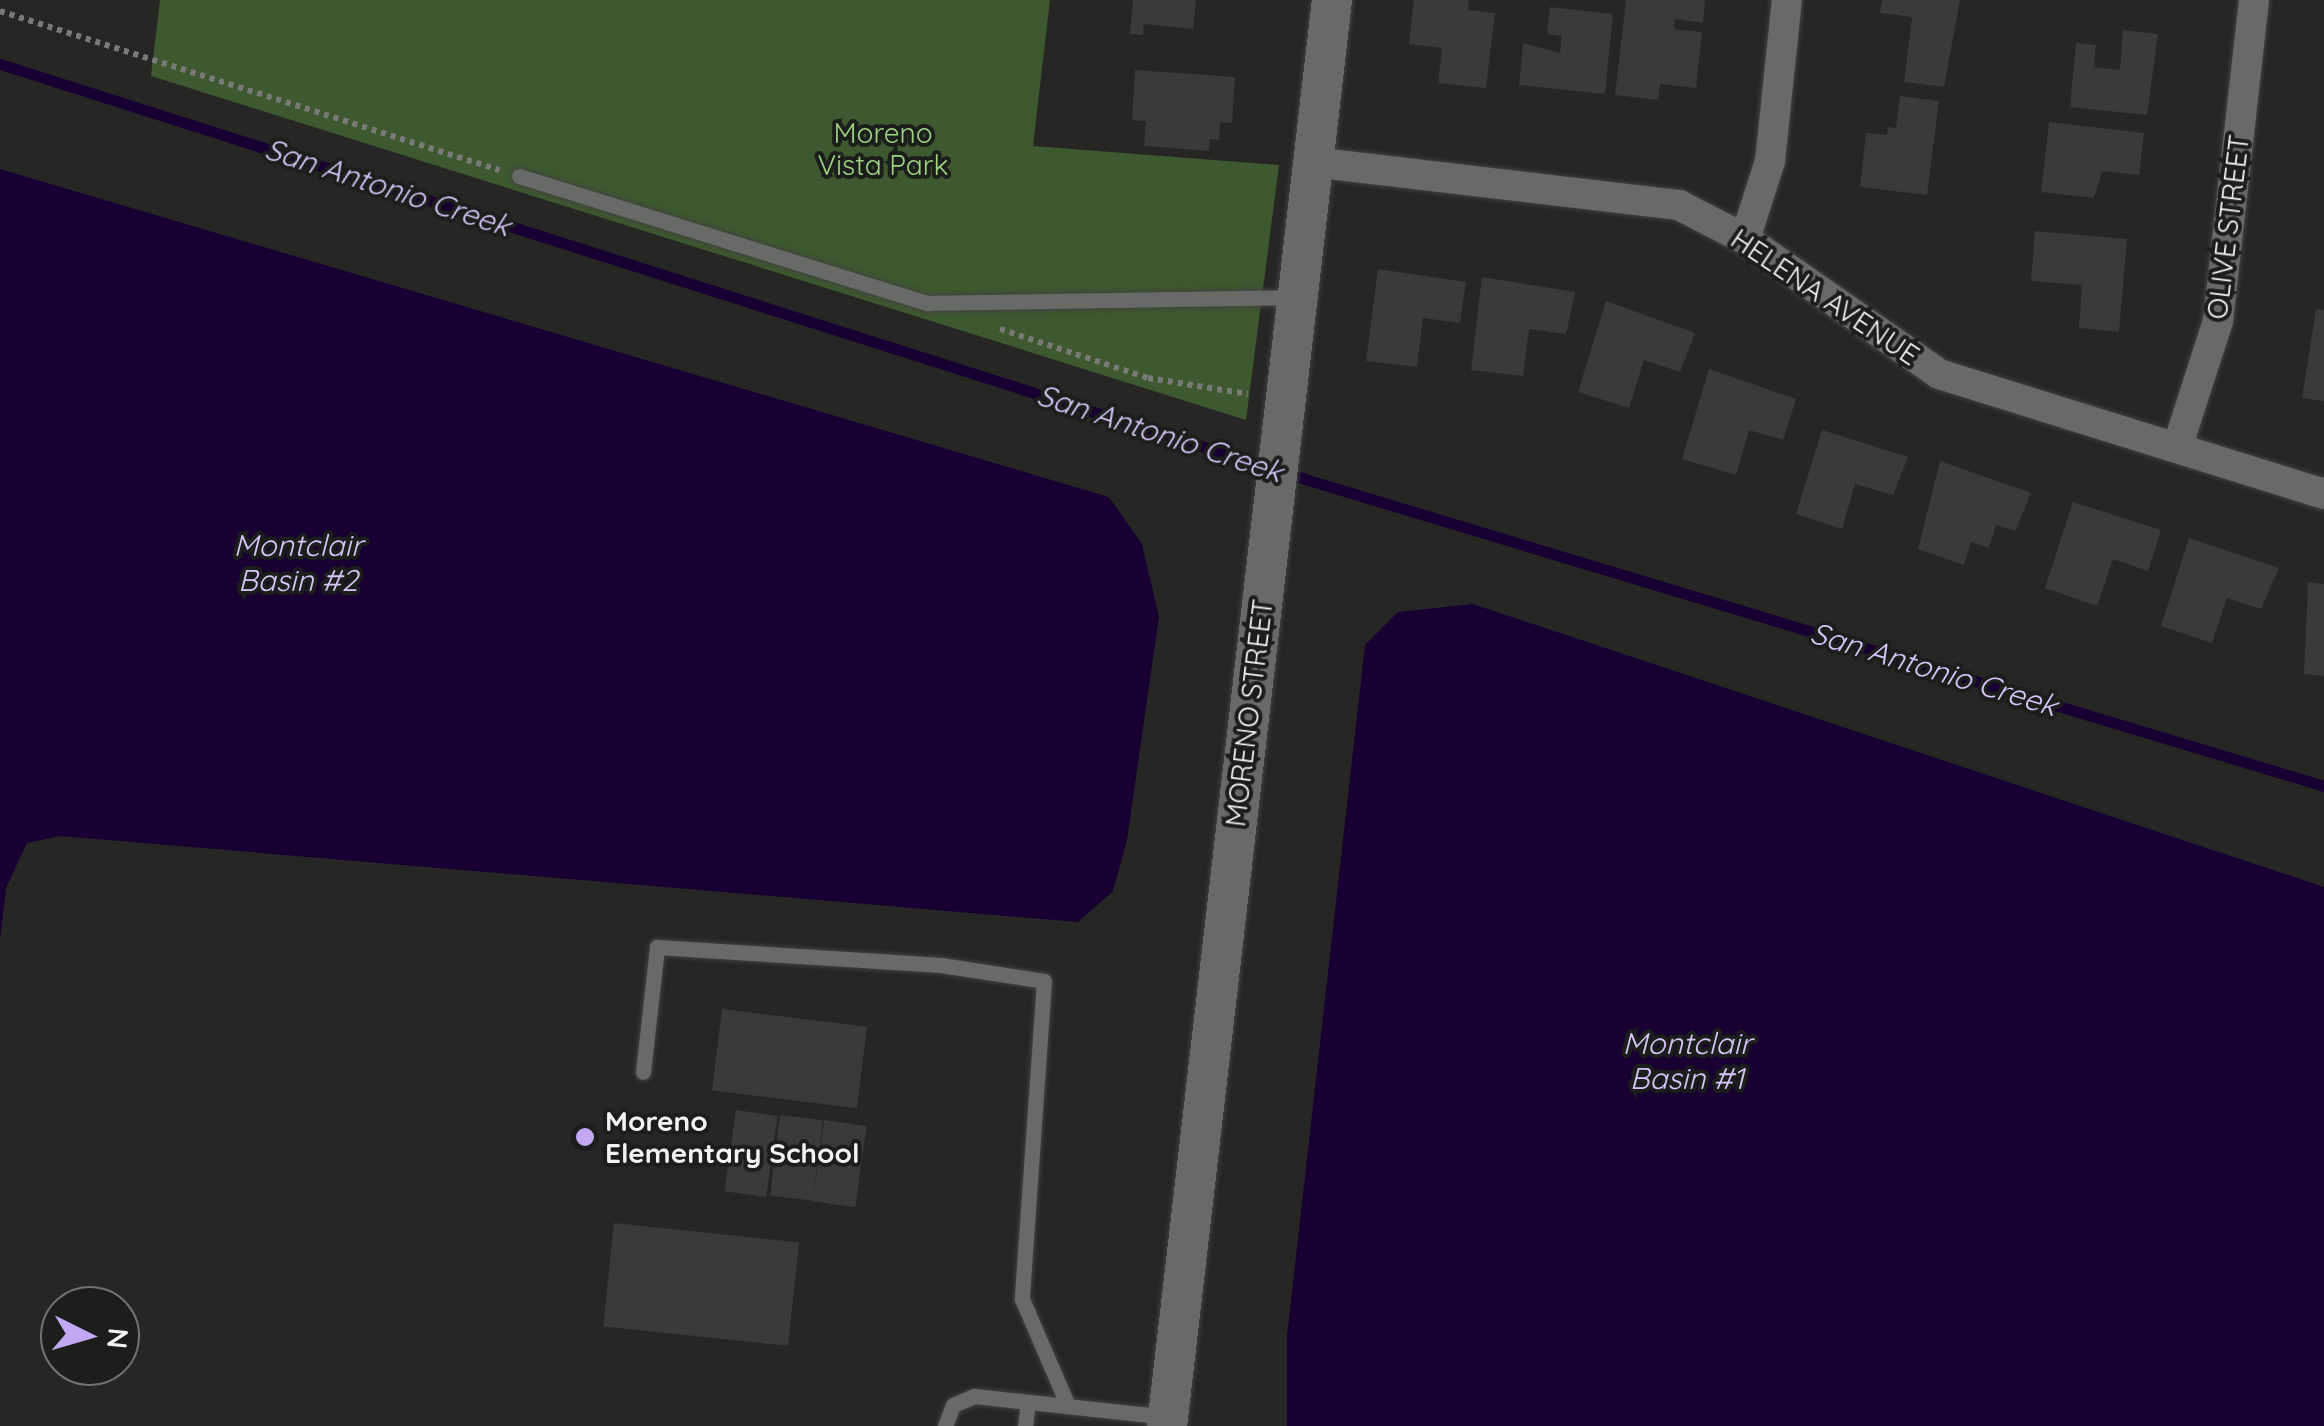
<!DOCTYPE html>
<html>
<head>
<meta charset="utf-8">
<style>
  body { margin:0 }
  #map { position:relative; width:2324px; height:1426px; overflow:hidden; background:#262725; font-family:Quicksand,sans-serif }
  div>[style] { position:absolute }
  .green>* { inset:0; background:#3e582f }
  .water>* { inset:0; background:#180032 }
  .stream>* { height:11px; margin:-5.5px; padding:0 5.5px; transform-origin:5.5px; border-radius:5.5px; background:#180032 }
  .building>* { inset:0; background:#393b38; transform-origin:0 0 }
  .path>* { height:6px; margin-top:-3px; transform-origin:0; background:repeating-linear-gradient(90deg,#797a78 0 5px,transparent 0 10px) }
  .roads { filter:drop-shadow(0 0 2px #414240) drop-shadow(0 0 2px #414240) }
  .lane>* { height:15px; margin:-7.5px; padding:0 7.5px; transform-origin:7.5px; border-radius:7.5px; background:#686a67 }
  .street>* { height:30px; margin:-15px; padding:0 15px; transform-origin:15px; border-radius:15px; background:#686a67 }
  .secondary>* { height:40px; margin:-20px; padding:0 20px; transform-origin:20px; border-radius:20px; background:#686a67 }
  .dots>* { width:28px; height:28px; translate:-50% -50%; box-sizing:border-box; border:5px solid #1c1e1b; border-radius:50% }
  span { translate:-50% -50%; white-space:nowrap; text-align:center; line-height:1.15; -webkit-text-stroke:8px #1c1e1b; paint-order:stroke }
  .park-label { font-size:28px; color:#9cd37f }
  .street-label { font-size:28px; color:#f2f4f2 }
  .poi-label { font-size:28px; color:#f2f4f2; font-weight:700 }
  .left { translate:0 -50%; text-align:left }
  .water-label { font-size:30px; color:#d7c5fa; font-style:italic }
  .north { position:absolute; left:40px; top:1286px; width:100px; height:100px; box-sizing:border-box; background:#1c1e1b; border:2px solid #727471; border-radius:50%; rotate:95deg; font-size:28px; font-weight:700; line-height:40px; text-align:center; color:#f2f4f2 }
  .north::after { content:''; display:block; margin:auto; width:35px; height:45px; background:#c2a8f2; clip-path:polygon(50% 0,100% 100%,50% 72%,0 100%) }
</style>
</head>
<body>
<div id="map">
  <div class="green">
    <div style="clip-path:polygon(160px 0,1050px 0,1033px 146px,1279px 165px,1246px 420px,151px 76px)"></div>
  </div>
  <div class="water">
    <div style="clip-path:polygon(0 169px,1109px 497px,1142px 544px,1159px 617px,1127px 840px,1113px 891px,1078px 922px,60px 836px,27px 843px,6px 888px,0 940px)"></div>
    <div style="clip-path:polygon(1473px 604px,2324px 887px,2324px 1426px,1287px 1426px,1287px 1336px,1365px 645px,1398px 612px)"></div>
  </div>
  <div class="stream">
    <div style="left:0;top:64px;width:1373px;rotate:17.64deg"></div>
    <div style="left:1308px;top:480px;width:1061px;rotate:16.76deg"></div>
  </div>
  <div class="building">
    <div style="clip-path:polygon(1133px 0,1196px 0,1193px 29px,1144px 24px,1143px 35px,1130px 34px)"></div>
    <div style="clip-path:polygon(1414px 0,1469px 0,1468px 10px,1495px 13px,1486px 88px,1438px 83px,1442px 48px,1409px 44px)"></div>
    <div style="clip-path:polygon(1626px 0,1705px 0,1703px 23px,1675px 19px,1674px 29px,1702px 32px,1696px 88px,1660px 84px,1658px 100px,1615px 95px)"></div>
    <div style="clip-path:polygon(1882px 0,1960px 0,1944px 87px,1904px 82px,1912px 17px,1880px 13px)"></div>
    <div style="clip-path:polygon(1550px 7px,1613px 14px,1605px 94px,1519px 85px,1523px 43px,1560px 53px,1562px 36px,1547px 34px)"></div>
    <div style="clip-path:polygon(2123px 30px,2158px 34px,2147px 115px,2070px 107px,2076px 43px,2096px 45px,2094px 67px,2120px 70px)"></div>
    <div style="clip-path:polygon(1135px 70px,1235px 77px,1232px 123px,1220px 122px,1219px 140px,1210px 139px,1209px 151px,1144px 146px,1146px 121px,1132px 120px)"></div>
    <div style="clip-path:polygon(1900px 96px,1939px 101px,1927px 195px,1860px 187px,1866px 133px,1887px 135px,1888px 127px,1896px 128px)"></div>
    <div style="clip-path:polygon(2049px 122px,2144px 133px,2139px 175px,2102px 171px,2094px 198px,2041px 192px)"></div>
    <div style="clip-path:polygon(2035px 231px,2127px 239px,2119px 332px,2079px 328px,2082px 285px,2031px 281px)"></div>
    <div style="clip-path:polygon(1378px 269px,1466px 282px,1460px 323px,1423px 318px,1417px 367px,1366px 361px)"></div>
    <div style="clip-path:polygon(1482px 277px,1575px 292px,1566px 334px,1529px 329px,1523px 376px,1471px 370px)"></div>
    <div style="clip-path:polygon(1606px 301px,1695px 333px,1680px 372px,1644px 360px,1629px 408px,1578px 392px)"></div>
    <div style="clip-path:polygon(2316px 309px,2324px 310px,2324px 401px,2302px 398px)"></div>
    <div style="clip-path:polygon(1709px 369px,1796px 399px,1783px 440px,1749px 430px,1736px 475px,1682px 459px)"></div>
    <div style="clip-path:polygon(1822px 430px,1908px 457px,1893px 495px,1855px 484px,1842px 529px,1796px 514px)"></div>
    <div style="clip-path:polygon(1940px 461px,2031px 493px,2015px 531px,1996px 525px,1989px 548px,1971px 542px,1964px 565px,1918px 549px)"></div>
    <div style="clip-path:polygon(2073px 502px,2161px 530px,2148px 571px,2113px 559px,2097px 606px,2045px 588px)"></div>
    <div style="clip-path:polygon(2189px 538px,2279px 568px,2261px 609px,2227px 598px,2212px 643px,2161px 626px)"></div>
    <div style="clip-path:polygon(2308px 582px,2324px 584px,2324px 676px,2304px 674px)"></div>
    <div style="left:722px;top:1009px;width:146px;height:82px;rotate:7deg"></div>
    <div style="left:736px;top:1110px;width:42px;height:82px;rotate:8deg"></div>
    <div style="left:780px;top:1115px;width:43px;height:81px;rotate:7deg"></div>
    <div style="left:824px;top:1120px;width:43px;height:82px;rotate:8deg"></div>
    <div style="left:614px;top:1223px;width:186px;height:104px;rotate:6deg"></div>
  </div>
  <div class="path">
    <div style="left:0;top:11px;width:524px;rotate:17.67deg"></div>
    <div style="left:1000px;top:329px;width:156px;rotate:18.3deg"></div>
    <div style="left:1148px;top:378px;width:101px;rotate:9.1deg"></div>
  </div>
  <div class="roads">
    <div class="lane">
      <div style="left:519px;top:176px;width:428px;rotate:17.3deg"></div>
      <div style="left:928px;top:303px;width:369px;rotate:-0.9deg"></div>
      <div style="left:643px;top:1072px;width:126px;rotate:-83.6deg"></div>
      <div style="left:657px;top:947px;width:285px;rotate:3.6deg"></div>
      <div style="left:941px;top:965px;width:104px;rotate:8.8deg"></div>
      <div style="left:1044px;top:981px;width:319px;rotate:94deg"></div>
      <div style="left:1022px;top:1299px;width:116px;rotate:66.7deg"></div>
      <div style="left:945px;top:1426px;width:22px;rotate:-69deg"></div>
      <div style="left:953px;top:1405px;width:23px;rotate:-23deg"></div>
      <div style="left:974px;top:1396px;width:195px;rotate:6.2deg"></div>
      <div style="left:1025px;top:1426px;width:24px;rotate:-83deg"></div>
    </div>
    <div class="street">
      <div style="left:1312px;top:162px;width:370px;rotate:6.7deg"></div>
      <div style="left:1679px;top:205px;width:74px;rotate:27.3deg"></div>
      <div style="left:1745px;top:239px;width:236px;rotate:34.8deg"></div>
      <div style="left:1939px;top:374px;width:403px;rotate:17.3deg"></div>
      <div style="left:1745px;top:239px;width:82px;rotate:-72.2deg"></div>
      <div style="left:1770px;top:161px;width:162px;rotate:-84deg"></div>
      <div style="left:2177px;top:448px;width:133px;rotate:-72.1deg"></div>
      <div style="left:2218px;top:321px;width:323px;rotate:-83.6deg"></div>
    </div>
    <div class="secondary">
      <div style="left:1167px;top:1426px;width:1436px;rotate:-83.4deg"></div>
    </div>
  </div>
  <div class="dots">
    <div style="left:585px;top:1137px;background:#c2a8f2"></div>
  </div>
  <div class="park-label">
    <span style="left:883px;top:149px">Moreno<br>Vista Park</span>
  </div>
  <div class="street-label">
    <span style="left:2228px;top:227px;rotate:-83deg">OLIVE STREET</span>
    <span style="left:1825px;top:297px;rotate:34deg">HELENA AVENUE</span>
    <span style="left:1249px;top:713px;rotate:-83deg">MORENO STREET</span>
  </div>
  <div class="poi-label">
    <span class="left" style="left:605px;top:1137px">Moreno<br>Elementary School</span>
  </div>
  <div class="water-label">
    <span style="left:388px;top:187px;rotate:18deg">San Antonio Creek</span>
    <span style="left:1160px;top:433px;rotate:18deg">San Antonio Creek</span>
    <span style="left:298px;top:562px">Montclair<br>Basin #2</span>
    <span style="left:1934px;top:669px;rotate:17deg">San Antonio Creek</span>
    <span style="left:1687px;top:1060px">Montclair<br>Basin #1</span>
  </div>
  <div class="north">N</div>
</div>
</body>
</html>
